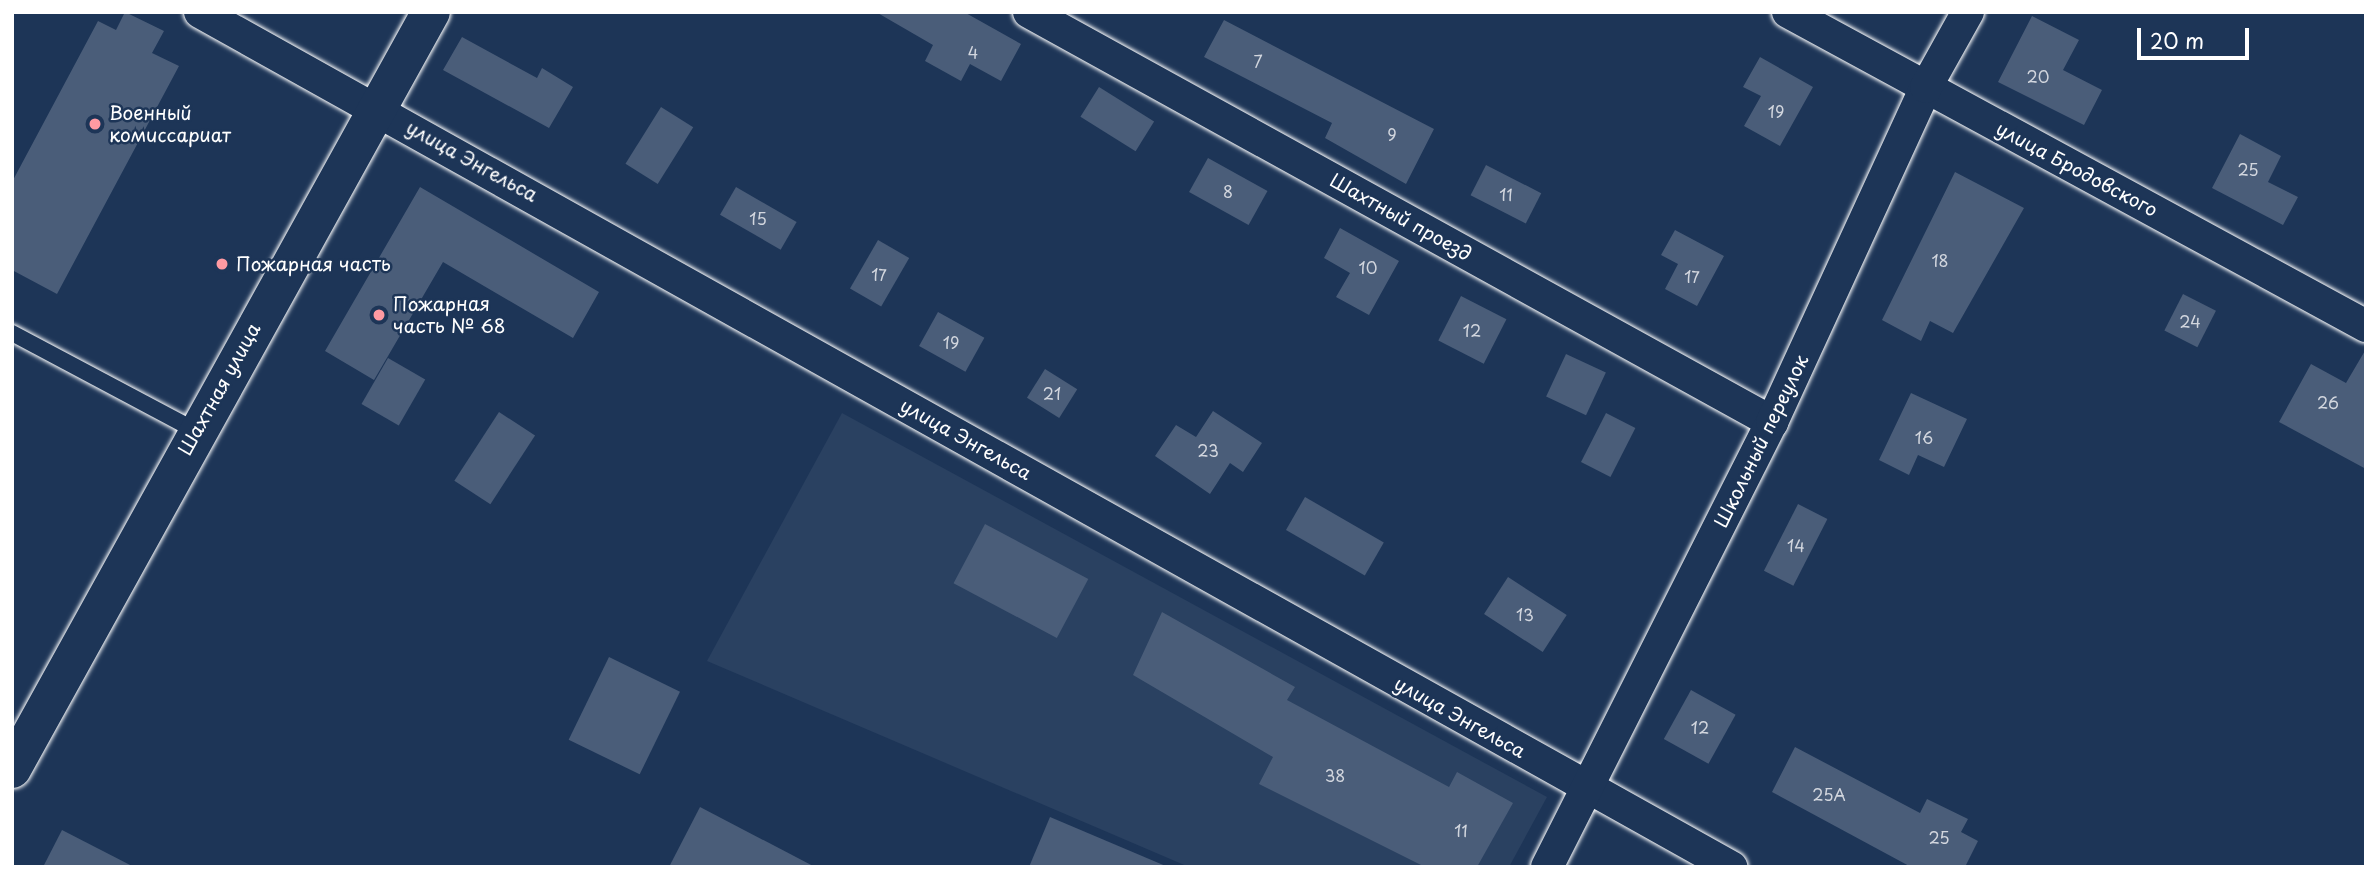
<!DOCTYPE html>
<html>
<head>
<meta charset="utf-8">
<style>
  body { margin:0 }
  #map { position:relative; width:2378px; height:879px; overflow:hidden; background:#1d3557; font-family:"Playpen Sans",sans-serif }
  div>[style] { position:absolute }
  .built>* { inset:0; background:#2a4161 }
  .building>* { inset:0; background:#4a5d79; transform-origin:0 0 }
  .roads { filter:drop-shadow(0 0 2px #fff) drop-shadow(0 0 2px #fff) }
  .lane>* { height:16px; margin:-8px; padding:0 8px; transform-origin:8px; border-radius:8px; background:#1d3557 }
  .street>* { height:32px; margin:-16px; padding:0 16px; transform-origin:16px; border-radius:16px; background:#1d3557 }
  .secondary>* { height:38px; margin:-19px; padding:0 19px; transform-origin:19px; border-radius:19px; background:#1d3557 }
  .dots>* { width:19px; height:19px; translate:-50% -50%; box-sizing:border-box; border:4px solid #1d3557; border-radius:50% }
  span { translate:-50% -50%; white-space:nowrap; text-align:center; line-height:1.15; -webkit-text-stroke:5px #1d3557; paint-order:stroke }
  .number-label { font-size:16px; color:#d2d6de }
  .number-label span { -webkit-text-stroke-width:0 }
  .poi-label { font-size:19px; color:#fff }
  .left { translate:0 -50%; text-align:left }
  .street-label { font-size:19px; color:#fff }
  .frame { position:absolute; inset:0; border:14px solid #fff; pointer-events:none }
  .scale { position:absolute; left:2137px; top:28px; width:112px; height:32px; box-sizing:border-box; border:4px solid #fff; border-top:0; padding-left:9px; font-size:21px; line-height:24px; white-space:nowrap; color:#fff; -webkit-text-stroke:5px #1d3557; paint-order:stroke }
</style>
</head>
<body>
<div id="map">
  <div class="built">
    <div style="clip-path:polygon(842px 413px,1547px 797px,1509px 867px,1189px 867px,707px 661px)"></div>
  </div>
  <div class="building">
    <div style="clip-path:polygon(125px 12px,164px 31px,152px 53px,179px 66px,57px 294px,12px 270px,12px 182px,98px 21px,116px 30px)"></div>
    <div style="clip-path:polygon(876px 12px,964px 12px,1021px 44px,1001px 81px,970px 64px,961px 81px,925px 61px,933px 45px)"></div>
    <div style="clip-path:polygon(2032px 16px,2079px 40px,2063px 70px,2102px 90px,2084px 125px,1998px 82px)"></div>
    <div style="clip-path:polygon(1224px 20px,1434px 129px,1406px 184px,1325px 138px,1332px 123px,1204px 57px)"></div>
    <div style="clip-path:polygon(462px 37px,537px 78px,542px 68px,573px 87px,549px 128px,443px 70px)"></div>
    <div style="clip-path:polygon(1760px 57px,1813px 87px,1780px 146px,1744px 126px,1761px 96px,1743px 87px)"></div>
    <div style="left:1099px;top:87px;width:65px;height:35px;rotate:32deg"></div>
    <div style="left:661px;top:107px;width:38px;height:67px;rotate:32deg"></div>
    <div style="clip-path:polygon(2240px 134px,2281px 156px,2268px 182px,2298px 197px,2283px 225px,2212px 188px)"></div>
    <div style="left:1208px;top:158px;width:68px;height:39px;rotate:29deg"></div>
    <div style="left:1486px;top:165px;width:62px;height:34px;rotate:27deg"></div>
    <div style="clip-path:polygon(1955px 172px,2024px 208px,1953px 333px,1930px 321px,1921px 341px,1882px 320px)"></div>
    <div style="clip-path:polygon(420px 187px,599px 292px,573px 338px,443px 262px,374px 380px,325px 351px)"></div>
    <div style="left:736px;top:187px;width:70px;height:32px;rotate:30deg"></div>
    <div style="clip-path:polygon(1340px 228px,1399px 261px,1369px 315px,1336px 297px,1350px 273px,1324px 258px)"></div>
    <div style="clip-path:polygon(1675px 230px,1724px 256px,1697px 306px,1665px 289px,1678px 264px,1661px 255px)"></div>
    <div style="left:878px;top:240px;width:36px;height:56px;rotate:30deg"></div>
    <div style="left:2183px;top:294px;width:37px;height:41px;rotate:27deg"></div>
    <div style="left:1461px;top:296px;width:51px;height:50px;rotate:27deg"></div>
    <div style="left:938px;top:312px;width:53px;height:39px;rotate:29deg"></div>
    <div style="clip-path:polygon(2366px 349px,2366px 469px,2279px 422px,2311px 364px,2346px 383px)"></div>
    <div style="left:1566px;top:354px;width:44px;height:47px;rotate:25deg"></div>
    <div style="left:388px;top:358px;width:43px;height:53px;rotate:30deg"></div>
    <div style="left:1045px;top:369px;width:38px;height:34px;rotate:32deg"></div>
    <div style="clip-path:polygon(1911px 393px,1967px 419px,1944px 467px,1918px 455px,1909px 475px,1879px 460px)"></div>
    <div style="clip-path:polygon(1213px 411px,1262px 443px,1243px 472px,1230px 463px,1210px 494px,1155px 456px,1176px 425px,1196px 437px)"></div>
    <div style="left:499px;top:412px;width:43px;height:82px;rotate:33deg"></div>
    <div style="left:1606px;top:413px;width:33px;height:55px;rotate:27deg"></div>
    <div style="left:1305px;top:497px;width:91px;height:38px;rotate:30deg"></div>
    <div style="left:1798px;top:504px;width:33px;height:75px;rotate:27deg"></div>
    <div style="left:985px;top:524px;width:117px;height:67px;rotate:28deg"></div>
    <div style="left:1508px;top:577px;width:70px;height:44px;rotate:33deg"></div>
    <div style="clip-path:polygon(1162px 612px,1295px 687px,1287px 700px,1449px 787px,1457px 772px,1513px 803px,1477px 867px,1425px 867px,1259px 784px,1273px 757px,1133px 675px)"></div>
    <div style="left:609px;top:657px;width:79px;height:92px;rotate:26deg"></div>
    <div style="left:1691px;top:690px;width:51px;height:56px;rotate:29deg"></div>
    <div style="clip-path:polygon(1795px 747px,1920px 813px,1927px 799px,1968px 819px,1961px 832px,1978px 841px,1965px 867px,1911px 867px,1772px 792px)"></div>
    <div style="clip-path:polygon(700px 807px,815px 867px,669px 867px)"></div>
    <div style="clip-path:polygon(1050px 817px,1168px 867px,1029px 867px)"></div>
    <div style="clip-path:polygon(62px 830px,134px 867px,43px 867px)"></div>
  </div>
  <div class="roads">
    <div class="lane">
      <div style="left:12px;top:333px;width:208px;rotate:28deg"></div>
    </div>
    <div class="street">
      <div style="left:200px;top:12px;width:1754px;rotate:29.18deg"></div>
      <div style="left:1029px;top:12px;width:849px;rotate:28.89deg"></div>
      <div style="left:1788px;top:12px;width:658px;rotate:28.51deg"></div>
      <div style="left:1547px;top:867px;width:499px;rotate:-63.2deg"></div>
      <div style="left:1772px;top:422px;width:369px;rotate:-65.3deg"></div>
      <div style="left:1926px;top:87px;width:86px;rotate:-60.8deg"></div>
    </div>
    <div class="secondary">
      <div style="left:12px;top:769px;width:865px;rotate:-61.04deg"></div>
    </div>
  </div>
  <div class="dots">
    <div style="left:95px;top:124px;background:#ff9aa2"></div>
    <div style="left:222px;top:264px;background:#ff9aa2"></div>
    <div style="left:379px;top:315px;background:#ff9aa2"></div>
  </div>
  <div class="number-label">
    <span style="left:973px;top:52px">4</span>
    <span style="left:1258px;top:61px">7</span>
    <span style="left:2038px;top:76px">20</span>
    <span style="left:1776px;top:111px">19</span>
    <span style="left:1392px;top:134px">9</span>
    <span style="left:2248px;top:169px">25</span>
    <span style="left:1228px;top:191px">8</span>
    <span style="left:1506px;top:194px">11</span>
    <span style="left:758px;top:218px">15</span>
    <span style="left:1940px;top:260px">18</span>
    <span style="left:1368px;top:267px">10</span>
    <span style="left:879px;top:274px">17</span>
    <span style="left:1692px;top:276px">17</span>
    <span style="left:2190px;top:321px">24</span>
    <span style="left:1472px;top:330px">12</span>
    <span style="left:951px;top:342px">19</span>
    <span style="left:1052px;top:393px">21</span>
    <span style="left:2328px;top:402px">26</span>
    <span style="left:1924px;top:437px">16</span>
    <span style="left:1208px;top:450px">23</span>
    <span style="left:1796px;top:545px">14</span>
    <span style="left:1525px;top:614px">13</span>
    <span style="left:1700px;top:727px">12</span>
    <span style="left:1335px;top:775px">38</span>
    <span style="left:1829px;top:794px">25А</span>
    <span style="left:1461px;top:830px">11</span>
    <span style="left:1939px;top:837px">25</span>
  </div>
  <div class="poi-label">
    <span class="left" style="left:109px;top:124px">Военный<br>комиссариат</span>
    <span class="left" style="left:236px;top:264px">Пожарная часть</span>
    <span class="left" style="left:393px;top:315px">Пожарная<br>часть № 68</span>
  </div>
  <div class="street-label">
    <span style="left:472px;top:161px;rotate:29deg">улица Энгельса</span>
    <span style="left:2077px;top:169px;rotate:28deg">улица Бродовского</span>
    <span style="left:1401px;top:217px;rotate:29deg">Шахтный проезд</span>
    <span style="left:219px;top:389px;rotate:-61deg">Шахтная улица</span>
    <span style="left:966px;top:439px;rotate:29deg">улица Энгельса</span>
    <span style="left:1761px;top:441px;rotate:-64deg">Школьный переулок</span>
    <span style="left:1460px;top:717px;rotate:29deg">улица Энгельса</span>
  </div>
  <div class="frame"></div>
  <div class="scale">20 m</div>
</div>
</body>
</html>
